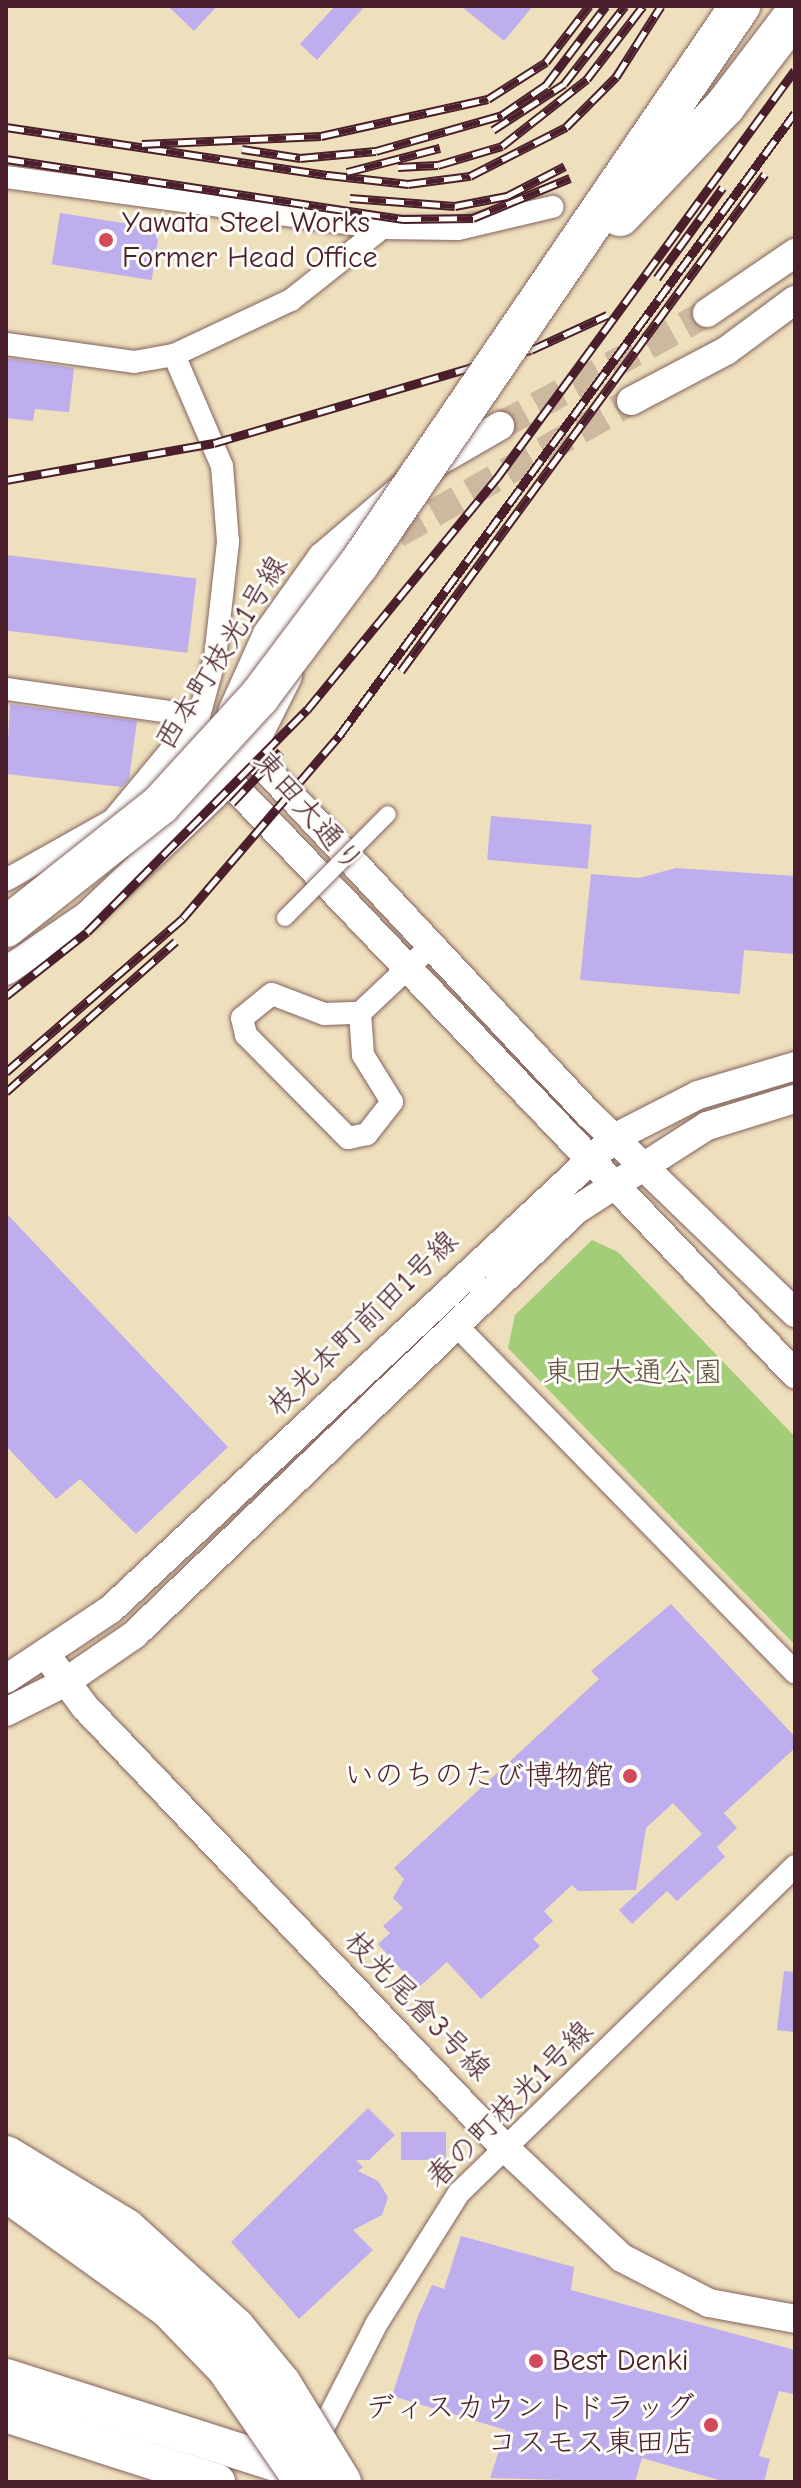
<!DOCTYPE html>
<html>
<head>
<meta charset="utf-8">
<style>
  body { margin:0 }
  #map { position:relative; width:801px; height:2488px; overflow:hidden; background:#eedfbd; font-family:"Comic Neue","Klee One",sans-serif }
  div>[style] { position:absolute }
  .green>* { inset:0; background:#a4cd79 }
  .building>* { inset:0; background:#beaeee; transform-origin:0 0 }
  .tertiary-tunnel>* { height:28px; margin-top:-14px; transform-origin:0; background:repeating-linear-gradient(90deg,#cdb9a0 0 28px,transparent 0 42px) }
  .roads { filter:drop-shadow(0 0 2px #83625e) drop-shadow(0 0 2px #83625e) }
  .minor>* { height:22px; margin:-11px; padding:0 11px; transform-origin:11px; border-radius:11px; background:#fff }
  .tertiary>* { height:28px; margin:-14px; padding:0 14px; transform-origin:14px; border-radius:14px; background:#fff }
  .trunk>* { height:36px; margin:-18px; padding:0 18px; transform-origin:18px; border-radius:18px; background:#fff }
  .rail>* { height:9px; margin-top:-4.5px; transform-origin:0; background:repeating-linear-gradient(90deg,#fdfcf7 0 18px,#4a1f2b 0 36px); box-sizing:border-box; border-block:2px solid #4a1f2b }
  .bridges { filter:drop-shadow(0 0 2px #83625e) drop-shadow(0 0 2px #83625e) }
  .pedestrian-bridge>* { height:16px; margin:-8px; padding:0 8px; transform-origin:8px; border-radius:8px; background:#fff }
  .motorway-bridge>* { height:40px; margin:-20px; padding:0 20px; transform-origin:20px; border-radius:20px; background:#fff }
  .dots>* { width:22px; height:22px; translate:-50% -50%; box-sizing:border-box; border:4px solid #fdfcf7; border-radius:50% }
  span { translate:-50% -50%; white-space:nowrap; text-align:center; line-height:1.15; -webkit-text-stroke:6px #fdfcf7; paint-order:stroke }
  .poi-label { font-size:30px; color:#4a1f2b }
  .left { translate:0 -50%; text-align:left }
  .right { translate:-100% -50%; text-align:right }
  .street-label { font-size:30px; color:#4a1f2b }
  .park-label { font-size:30px; color:#655342 }
  .frame { position:absolute; inset:0; border:8px solid #4a1f2b; pointer-events:none }
</style>
</head>
<body>
<div id="map">
  <div class="green">
    <div style="clip-path:polygon(592px 1240px,618px 1252px,795px 1437px,795px 1645px,508px 1348px,515px 1315px)"></div>
  </div>
  <div class="building">
    <div style="clip-path:polygon(168px 6px,217px 6px,194px 31px)"></div>
    <div style="clip-path:polygon(335px 6px,365px 6px,317px 60px,300px 44px)"></div>
    <div style="clip-path:polygon(461px 6px,533px 6px,504px 41px)"></div>
    <div style="left:60px;top:213px;width:101px;height:52px;rotate:9deg"></div>
    <div style="clip-path:polygon(6px 358px,74px 368px,69px 412px,35px 409px,33px 421px,6px 418px)"></div>
    <div style="left:6px;top:555px;width:192px;height:75px;rotate:7deg"></div>
    <div style="clip-path:polygon(10px 704px,137px 721px,129px 779px,122px 787px,6px 774px)"></div>
    <div style="left:491px;top:816px;width:101px;height:44px;rotate:5deg"></div>
    <div style="clip-path:polygon(676px 868px,795px 876px,795px 954px,744px 950px,740px 994px,580px 980px,591px 874px,639px 878px)"></div>
    <div style="clip-path:polygon(6px 1213px,228px 1447px,136px 1534px,80px 1479px,56px 1499px,6px 1446px)"></div>
    <div style="clip-path:polygon(671px 1604px,795px 1737px,795px 1748px,724px 1813px,737px 1828px,717px 1847px,725px 1857px,677px 1901px,667px 1891px,632px 1924px,619px 1910px,702px 1834px,673px 1803px,646px 1828px,636px 1890px,578px 1891px,572px 1885px,544px 1911px,553px 1921px,533px 1939px,540px 1946px,481px 1999px,447px 1962px,418px 1988px,378px 1944px,390px 1933px,383px 1926px,403px 1908px,393px 1898px,404px 1879px,394px 1868px,599px 1679px,591px 1671px)"></div>
    <div style="clip-path:polygon(784px 1971px,795px 1972px,795px 2032px,777px 2030px)"></div>
    <div style="clip-path:polygon(368px 2108px,395px 2135px,369px 2160px,356px 2160px,363px 2167px,358px 2171px,378px 2181px,388px 2197px,382px 2215px,353px 2230px,373px 2250px,299px 2319px,231px 2242px)"></div>
    <div style="left:401px;top:2132px;width:45px;height:28px"></div>
    <div style="clip-path:polygon(461px 2236px,574px 2267px,571px 2290px,795px 2350px,793px 2394px,779px 2391px,759px 2456px,770px 2459px,764px 2482px,726px 2482px,642px 2458px,635px 2482px,490px 2478px,506px 2430px,392px 2396px,418px 2316px,432px 2285px,444px 2289px)"></div>
  </div>
  <div class="tertiary-tunnel">
    <div style="left:500px;top:426px;width:236px;rotate:-28.6deg"></div>
    <div style="left:397px;top:534px;width:269px;rotate:-29.6deg"></div>
  </div>
  <div class="roads">
    <div class="minor">
      <div style="left:6px;top:177px;width:379px;rotate:7.7deg"></div>
      <div style="left:382px;top:228px;width:76px;rotate:0.8deg"></div>
      <div style="left:458px;top:229px;width:97px;rotate:-13.2deg"></div>
      <div style="left:6px;top:344px;width:129px;rotate:8deg"></div>
      <div style="left:134px;top:362px;width:41px;rotate:-9.9deg"></div>
      <div style="left:6px;top:689px;width:195px;rotate:8deg"></div>
      <div style="left:6px;top:880px;width:123px;rotate:-29.3deg"></div>
      <div style="left:113px;top:820px;width:135px;rotate:-50.4deg"></div>
      <div style="left:199px;top:716px;width:60px;rotate:-74.6deg"></div>
      <div style="left:215px;top:658px;width:117px;rotate:-83.6deg"></div>
      <div style="left:228px;top:542px;width:76px;rotate:-94.5deg"></div>
      <div style="left:222px;top:466px;width:121px;rotate:-113.4deg"></div>
      <div style="left:174px;top:355px;width:129px;rotate:-25.2deg"></div>
      <div style="left:291px;top:300px;width:116px;rotate:-38.4deg"></div>
      <div style="left:360px;top:1013px;width:42px;rotate:85.9deg"></div>
      <div style="left:363px;top:1055px;width:55px;rotate:58.3deg"></div>
      <div style="left:392px;top:1102px;width:41px;rotate:128deg"></div>
      <div style="left:367px;top:1134px;width:19px;rotate:168deg"></div>
      <div style="left:348px;top:1138px;width:145px;rotate:-134.7deg"></div>
      <div style="left:246px;top:1035px;width:17px;rotate:-103deg"></div>
      <div style="left:242px;top:1018px;width:38px;rotate:-39deg"></div>
      <div style="left:272px;top:994px;width:56px;rotate:21deg"></div>
      <div style="left:324px;top:1014px;width:36px;rotate:-2deg"></div>
      <div style="left:360px;top:1013px;width:95px;rotate:-43.3deg"></div>
      <div style="left:457px;top:1326px;width:484px;rotate:45.7deg"></div>
      <div style="left:313px;top:2448px;width:140px;rotate:-62.9deg"></div>
      <div style="left:377px;top:2323px;width:154px;rotate:-57.8deg"></div>
      <div style="left:459px;top:2193px;width:469px;rotate:-44.2deg"></div>
    </div>
    <div class="tertiary">
      <div style="left:707px;top:313px;width:107px;rotate:-34.3deg"></div>
      <div style="left:631px;top:401px;width:107px;rotate:-27.8deg"></div>
      <div style="left:726px;top:351px;width:86px;rotate:-36.5deg"></div>
      <div style="left:232px;top:712px;width:85px;rotate:-65.8deg"></div>
      <div style="left:267px;top:634px;width:95px;rotate:-54.5deg"></div>
      <div style="left:322px;top:557px;width:134px;rotate:-40.5deg"></div>
      <div style="left:424px;top:470px;width:88px;rotate:-30.1deg"></div>
      <div style="left:215px;top:741px;width:40px;rotate:72deg"></div>
      <div style="left:227px;top:779px;width:823px;rotate:46.33deg"></div>
      <div style="left:215px;top:741px;width:37px;rotate:17deg"></div>
      <div style="left:250px;top:752px;width:495px;rotate:46.9deg"></div>
      <div style="left:588px;top:1113px;width:288px;rotate:44deg"></div>
      <div style="left:6px;top:971px;width:99px;rotate:-34.3deg"></div>
      <div style="left:88px;top:915px;width:174px;rotate:-43.6deg"></div>
      <div style="left:214px;top:795px;width:56px;rotate:-50.1deg"></div>
      <div style="left:250px;top:752px;width:85px;rotate:-63.4deg"></div>
      <div style="left:47px;top:1656px;width:64px;rotate:53.3deg"></div>
      <div style="left:85px;top:1707px;width:606px;rotate:46.4deg"></div>
      <div style="left:503px;top:2146px;width:163px;rotate:43.3deg"></div>
      <div style="left:622px;top:2258px;width:98px;rotate:27.3deg"></div>
      <div style="left:709px;top:2303px;width:87px;rotate:10.5deg"></div>
      <div style="left:6px;top:1679px;width:126px;rotate:-33.7deg"></div>
      <div style="left:111px;top:1609px;width:689px;rotate:-43.12deg"></div>
      <div style="left:614px;top:1138px;width:94px;rotate:-27.1deg"></div>
      <div style="left:698px;top:1095px;width:101px;rotate:-16.6deg"></div>
      <div style="left:6px;top:1712px;width:65px;rotate:-26.6deg"></div>
      <div style="left:64px;top:1683px;width:85px;rotate:-34.4deg"></div>
      <div style="left:134px;top:1635px;width:613px;rotate:-43.88deg"></div>
      <div style="left:576px;top:1210px;width:156px;rotate:-32.7deg"></div>
      <div style="left:707px;top:1126px;width:92px;rotate:-17.1deg"></div>
    </div>
    <div class="trunk">
      <div style="left:6px;top:2377px;width:322px;rotate:17.7deg"></div>
      <div style="left:6px;top:2414px;width:222px;rotate:17.9deg"></div>
    </div>
  </div>
  <div class="rail">
    <div style="left:6px;top:127px;width:326px;rotate:8.5deg"></div>
    <div style="left:328px;top:175px;width:81px;rotate:6.4deg"></div>
    <div style="left:408px;top:184px;width:63px;rotate:-7.4deg"></div>
    <div style="left:470px;top:176px;width:108px;rotate:-27deg"></div>
    <div style="left:566px;top:127px;width:71px;rotate:-45deg"></div>
    <div style="left:616px;top:77px;width:84px;rotate:-57.6deg"></div>
    <div style="left:493px;top:130px;width:85px;rotate:-32.9deg"></div>
    <div style="left:564px;top:84px;width:99px;rotate:-52deg"></div>
    <div style="left:142px;top:144px;width:179px;rotate:-2.6deg"></div>
    <div style="left:321px;top:136px;width:171px;rotate:-12.5deg"></div>
    <div style="left:488px;top:99px;width:69px;rotate:-32.5deg"></div>
    <div style="left:546px;top:62px;width:71px;rotate:-52.5deg"></div>
    <div style="left:242px;top:149px;width:59px;rotate:8.8deg"></div>
    <div style="left:300px;top:158px;width:76px;rotate:-5.3deg"></div>
    <div style="left:376px;top:151px;width:131px;rotate:-15.9deg"></div>
    <div style="left:502px;top:115px;width:53px;rotate:-34.3deg"></div>
    <div style="left:546px;top:85px;width:99px;rotate:-52.8deg"></div>
    <div style="left:6px;top:159px;width:402px;rotate:8.6deg"></div>
    <div style="left:403px;top:219px;width:70px;rotate:-0.8deg"></div>
    <div style="left:473px;top:218px;width:105px;rotate:-22.4deg"></div>
    <div style="left:398px;top:167px;width:40px;rotate:-2.9deg"></div>
    <div style="left:438px;top:165px;width:67px;rotate:-16.5deg"></div>
    <div style="left:502px;top:146px;width:108px;rotate:-38.2deg"></div>
    <div style="left:587px;top:79px;width:92px;rotate:-52.5deg"></div>
    <div style="left:347px;top:172px;width:96px;rotate:-14.5deg"></div>
    <div style="left:350px;top:198px;width:105px;rotate:4.4deg"></div>
    <div style="left:455px;top:206px;width:53px;rotate:-10.9deg"></div>
    <div style="left:507px;top:196px;width:65px;rotate:-27.3deg"></div>
    <div style="left:657px;top:278px;width:112px;rotate:-54deg"></div>
    <div style="left:6px;top:480px;width:211px;rotate:-10.1deg"></div>
    <div style="left:214px;top:443px;width:330px;rotate:-16.4deg"></div>
    <div style="left:531px;top:350px;width:84px;rotate:-24.7deg"></div>
    <div style="left:401px;top:671px;width:616px;rotate:-53.78deg"></div>
    <div style="left:232px;top:803px;width:71px;rotate:-46.7deg"></div>
    <div style="left:6px;top:996px;width:103px;rotate:-38.3deg"></div>
    <div style="left:87px;top:932px;width:313px;rotate:-45.3deg"></div>
    <div style="left:307px;top:710px;width:300px;rotate:-50.7deg"></div>
    <div style="left:497px;top:478px;width:505px;rotate:-53.86deg"></div>
    <div style="left:6px;top:1072px;width:235px;rotate:-41deg"></div>
    <div style="left:183px;top:918px;width:240px;rotate:-49.4deg"></div>
    <div style="left:339px;top:736px;width:772px;rotate:-53.8deg"></div>
    <div style="left:6px;top:1092px;width:227px;rotate:-41.6deg"></div>
  </div>
  <div class="bridges">
    <div class="pedestrian-bridge">
      <div style="left:285px;top:918px;width:146px;rotate:-45.3deg"></div>
    </div>
    <div class="motorway-bridge">
      <div style="left:620px;top:216px;width:152px;rotate:-46.3deg"></div>
      <div style="left:725px;top:106px;width:116px;rotate:-52.7deg"></div>
      <div style="left:6px;top:927px;width:196px;rotate:-38.4deg"></div>
      <div style="left:160px;top:805px;width:147px;rotate:-47.5deg"></div>
      <div style="left:259px;top:697px;width:166px;rotate:-53.1deg"></div>
      <div style="left:359px;top:564px;width:676px;rotate:-55.67deg"></div>
      <div style="left:6px;top:2156px;width:140px;rotate:31.3deg"></div>
      <div style="left:126px;top:2229px;width:147px;rotate:42.2deg"></div>
      <div style="left:235px;top:2328px;width:72px;rotate:50.6deg"></div>
      <div style="left:281px;top:2384px;width:115px;rotate:58.5deg"></div>
      <div style="left:6px;top:2191px;width:201px;rotate:35.7deg"></div>
      <div style="left:169px;top:2308px;width:82px;rotate:46deg"></div>
      <div style="left:226px;top:2367px;width:140px;rotate:55.5deg"></div>
    </div>
  </div>
  <div class="dots">
    <div style="left:106px;top:240px;background:#d1495b"></div>
    <div style="left:630px;top:1776px;background:#d1495b"></div>
    <div style="left:536px;top:2361px;background:#d1495b"></div>
    <div style="left:711px;top:2425px;background:#d1495b"></div>
  </div>
  <div class="poi-label">
    <span class="left" style="left:122px;top:240px">Yawata Steel Works<br>Former Head Office</span>
    <span class="right" style="left:614px;top:1776px">いのちのたび博物館</span>
    <span class="left" style="left:552px;top:2361px">Best Denki</span>
    <span class="right" style="left:695px;top:2425px">ディスカウントドラッグ<br>コスモス東田店</span>
  </div>
  <div class="street-label">
    <span style="left:222px;top:653px;rotate:-58deg">西本町枝光1号線</span>
    <span style="left:308px;top:812px;rotate:49deg">東田大通り</span>
    <span style="left:363px;top:1324px;rotate:-44deg">枝光本町前田1号線</span>
    <span style="left:417px;top:2006px;rotate:46deg">枝光尾倉3号線</span>
    <span style="left:510px;top:2105px;rotate:-45deg">春の町枝光1号線</span>
  </div>
  <div class="park-label">
    <span style="left:633px;top:1373px">東田大通公園</span>
  </div>
  <div class="frame"></div>
</div>
</body>
</html>
